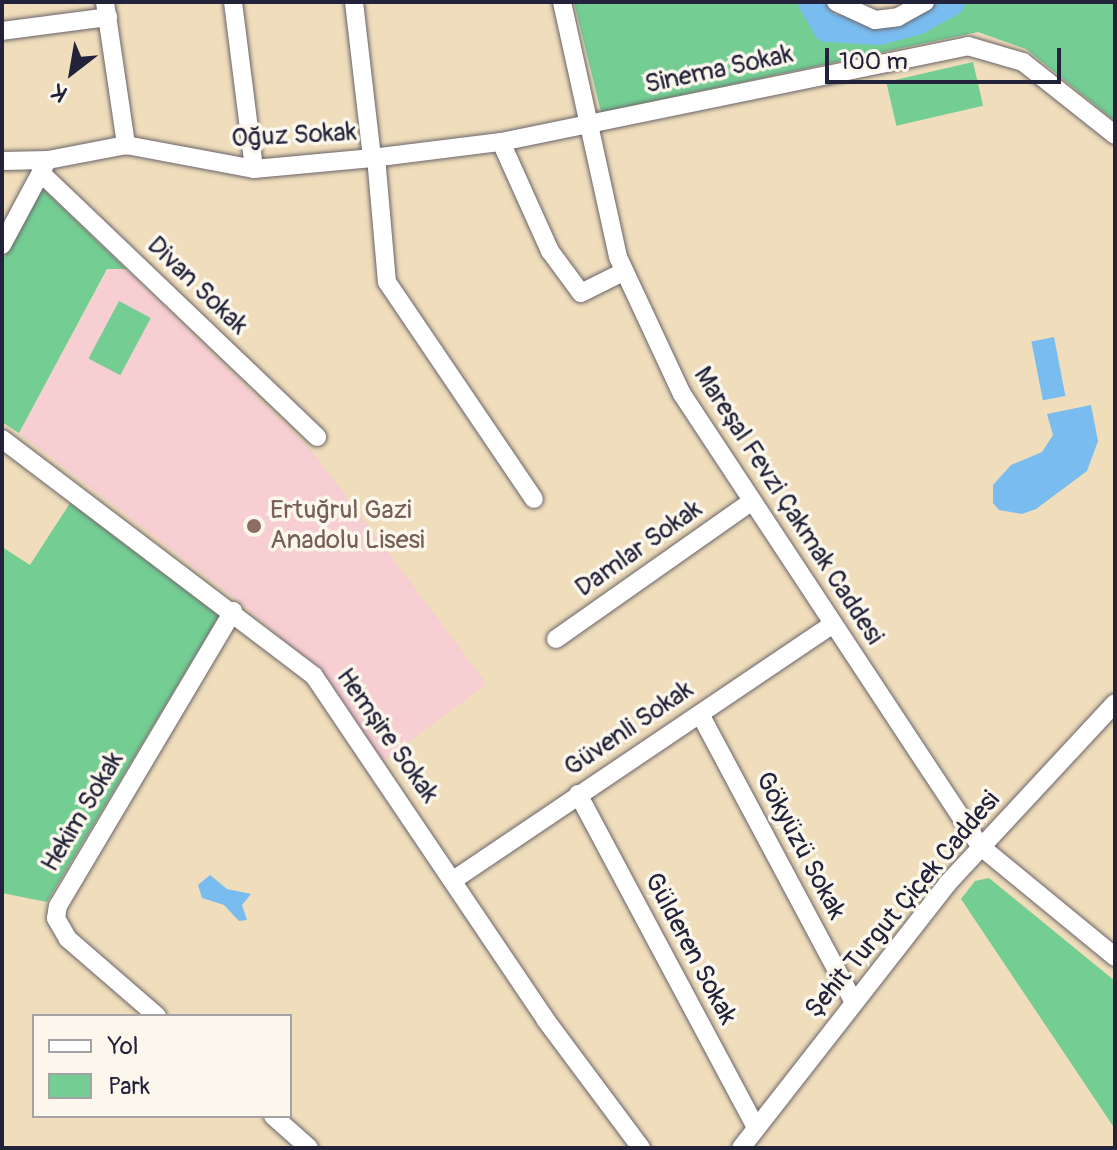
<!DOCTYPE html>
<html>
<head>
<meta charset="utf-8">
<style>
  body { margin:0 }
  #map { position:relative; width:1117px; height:1150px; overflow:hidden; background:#efddbb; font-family:Pangolin,sans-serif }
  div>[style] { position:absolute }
  .built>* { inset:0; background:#f7cfd2 }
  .green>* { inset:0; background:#74ce94; transform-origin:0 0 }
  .water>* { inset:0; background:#79bcef; transform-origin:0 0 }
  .river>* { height:28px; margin:-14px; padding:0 14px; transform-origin:14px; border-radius:14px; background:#79bcef }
  .roads { filter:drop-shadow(0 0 2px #6a6368) drop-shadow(0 0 2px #6a6368) }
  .minor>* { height:18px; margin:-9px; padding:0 9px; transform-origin:9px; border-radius:9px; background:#fff }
  .dots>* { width:22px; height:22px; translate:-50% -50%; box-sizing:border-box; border:4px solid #fbf7ec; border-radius:50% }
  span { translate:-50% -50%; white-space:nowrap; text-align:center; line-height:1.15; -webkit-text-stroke:7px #fbf7ec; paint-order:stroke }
  .street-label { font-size:26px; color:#22223b }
  .education-label { font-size:26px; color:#785e54 }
  .left { translate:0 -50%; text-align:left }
  .frame { position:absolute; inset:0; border:4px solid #22223b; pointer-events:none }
  .legend { position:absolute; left:32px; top:1014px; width:260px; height:104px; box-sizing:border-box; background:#fbf7ec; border:2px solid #a4a2a5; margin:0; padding:10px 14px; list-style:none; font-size:24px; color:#22223b }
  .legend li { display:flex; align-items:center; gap:16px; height:40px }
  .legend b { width:40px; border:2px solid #a4a2a5 }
  .north { position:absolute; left:32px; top:32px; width:80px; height:80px; -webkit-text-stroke:6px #fbf7ec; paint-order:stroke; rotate:211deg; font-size:22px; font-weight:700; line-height:32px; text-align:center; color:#22223b }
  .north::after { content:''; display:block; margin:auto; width:28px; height:36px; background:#22223b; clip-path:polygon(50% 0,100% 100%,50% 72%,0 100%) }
  .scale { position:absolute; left:825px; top:48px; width:236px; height:36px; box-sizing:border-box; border:4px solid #22223b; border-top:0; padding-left:10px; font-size:24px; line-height:28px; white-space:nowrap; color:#22223b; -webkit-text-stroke:6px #fbf7ec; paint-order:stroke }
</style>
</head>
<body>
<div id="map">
  <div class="built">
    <div style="clip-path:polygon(108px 269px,126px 269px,313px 452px,487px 684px,383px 761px,319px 670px,237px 600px,19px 433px)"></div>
  </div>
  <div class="green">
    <div style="clip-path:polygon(574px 2px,812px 2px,827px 28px,879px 31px,917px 21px,951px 2px,1115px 2px,1115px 121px,1026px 49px,978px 32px,601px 112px)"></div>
    <div style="left:973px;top:62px;width:45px;height:89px;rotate:77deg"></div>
    <div style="clip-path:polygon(42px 188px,126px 269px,107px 269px,19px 433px,2px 422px,2px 261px)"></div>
    <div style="left:119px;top:301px;width:36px;height:65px;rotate:28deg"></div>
    <div style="clip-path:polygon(70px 503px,219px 616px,47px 902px,2px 893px,2px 547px,30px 565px)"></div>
    <div style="clip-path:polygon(989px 878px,1115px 981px,1115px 1129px,961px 899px,975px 881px)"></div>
  </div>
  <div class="water">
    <div style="left:1054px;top:337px;width:60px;height:23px;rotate:79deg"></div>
    <div style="clip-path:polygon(1091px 405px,1098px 441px,1087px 471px,1036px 509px,1022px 514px,999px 510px,993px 503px,993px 485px,1011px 465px,1042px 452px,1053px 435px,1047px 414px)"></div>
    <div style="clip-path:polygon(210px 875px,227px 889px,251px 894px,242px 905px,247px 920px,239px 921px,224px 905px,202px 898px,198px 885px)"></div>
  </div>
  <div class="river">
    <div style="left:812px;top:2px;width:30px;rotate:60deg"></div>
    <div style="left:827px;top:28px;width:52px;rotate:3.3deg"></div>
    <div style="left:879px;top:31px;width:39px;rotate:-15deg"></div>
    <div style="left:917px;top:21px;width:39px;rotate:-29deg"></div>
  </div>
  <div class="roads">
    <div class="minor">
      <div style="left:105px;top:2px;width:145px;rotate:81.6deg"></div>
      <div style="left:233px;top:2px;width:168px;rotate:82.8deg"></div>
      <div style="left:354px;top:2px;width:157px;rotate:83.4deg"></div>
      <div style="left:562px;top:2px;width:261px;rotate:77.6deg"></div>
      <div style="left:618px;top:257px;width:151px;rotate:65deg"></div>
      <div style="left:682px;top:394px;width:541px;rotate:56.6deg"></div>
      <div style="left:980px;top:846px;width:175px;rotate:39.4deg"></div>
      <div style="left:836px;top:2px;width:43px;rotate:24.8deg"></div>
      <div style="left:875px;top:20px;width:23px;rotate:-7deg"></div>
      <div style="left:898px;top:17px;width:31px;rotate:-29deg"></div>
      <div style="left:2px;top:31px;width:107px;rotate:-7.5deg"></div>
      <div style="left:501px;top:142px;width:120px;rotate:65.8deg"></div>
      <div style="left:550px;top:251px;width:52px;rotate:53.6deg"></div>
      <div style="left:581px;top:293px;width:47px;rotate:-26.6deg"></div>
      <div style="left:376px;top:157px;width:125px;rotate:85deg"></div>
      <div style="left:387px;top:282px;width:262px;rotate:55.9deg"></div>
      <div style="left:2px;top:161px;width:46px;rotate:-1.2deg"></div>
      <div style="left:48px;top:160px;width:79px;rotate:-10.9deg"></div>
      <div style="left:126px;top:145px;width:130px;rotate:10.6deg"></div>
      <div style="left:254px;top:169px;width:119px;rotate:-5.3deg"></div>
      <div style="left:372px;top:158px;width:130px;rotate:-7.1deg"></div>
      <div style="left:501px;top:142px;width:477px;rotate:-11.6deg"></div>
      <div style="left:968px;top:46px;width:57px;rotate:16.2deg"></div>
      <div style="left:1023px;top:62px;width:117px;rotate:38.4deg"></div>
      <div style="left:41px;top:173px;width:382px;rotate:43.7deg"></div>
      <div style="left:2px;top:245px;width:93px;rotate:-61.8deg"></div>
      <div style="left:2px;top:439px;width:392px;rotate:37.2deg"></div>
      <div style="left:314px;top:676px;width:414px;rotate:56deg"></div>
      <div style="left:545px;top:1019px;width:161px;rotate:53.3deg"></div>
      <div style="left:556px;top:639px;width:238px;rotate:-35.1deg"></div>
      <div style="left:700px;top:714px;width:327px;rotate:61.9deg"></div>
      <div style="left:578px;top:794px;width:378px;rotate:61.9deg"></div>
      <div style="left:455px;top:879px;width:456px;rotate:-34deg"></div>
      <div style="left:157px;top:1016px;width:118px;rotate:-139.1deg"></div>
      <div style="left:68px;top:939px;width:24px;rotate:-120deg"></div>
      <div style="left:56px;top:918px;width:12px;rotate:-81deg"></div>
      <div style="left:58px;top:906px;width:343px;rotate:-59.3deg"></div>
      <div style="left:273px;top:1116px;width:48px;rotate:41.6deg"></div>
      <div style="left:741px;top:1148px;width:335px;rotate:-52deg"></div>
      <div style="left:947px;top:884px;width:247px;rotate:-47.1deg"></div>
    </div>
  </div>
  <div class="dots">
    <div style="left:254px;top:526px;background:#8d6e63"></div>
  </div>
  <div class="street-label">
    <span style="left:719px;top:70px;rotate:-12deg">Sinema Sokak</span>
    <span style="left:294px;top:136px;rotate:-3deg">Oğuz Sokak</span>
    <span style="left:197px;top:286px;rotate:44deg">Divan Sokak</span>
    <span style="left:788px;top:506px;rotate:57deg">Mareşal Fevzi Çakmak Caddesi</span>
    <span style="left:639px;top:549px;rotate:-35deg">Damlar Sokak</span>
    <span style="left:629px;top:729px;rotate:-34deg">Güvenli Sokak</span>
    <span style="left:387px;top:736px;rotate:55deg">Hemşire Sokak</span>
    <span style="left:83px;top:812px;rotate:-59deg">Hekim Sokak</span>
    <span style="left:800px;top:846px;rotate:62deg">Gökyüzü Sokak</span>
    <span style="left:903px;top:905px;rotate:-50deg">Şehit Turgut Çiçek Caddesi</span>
    <span style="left:690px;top:949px;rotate:62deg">Gülderen Sokak</span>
  </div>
  <div class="education-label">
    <span class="left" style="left:270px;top:526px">Ertuğrul Gazi<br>Anadolu Lisesi</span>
  </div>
  <div class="frame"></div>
  <ul class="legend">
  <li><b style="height:10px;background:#fff"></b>Yol</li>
  <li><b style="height:22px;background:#74ce94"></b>Park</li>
  </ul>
  <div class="north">K</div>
  <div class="scale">100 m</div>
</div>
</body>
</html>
